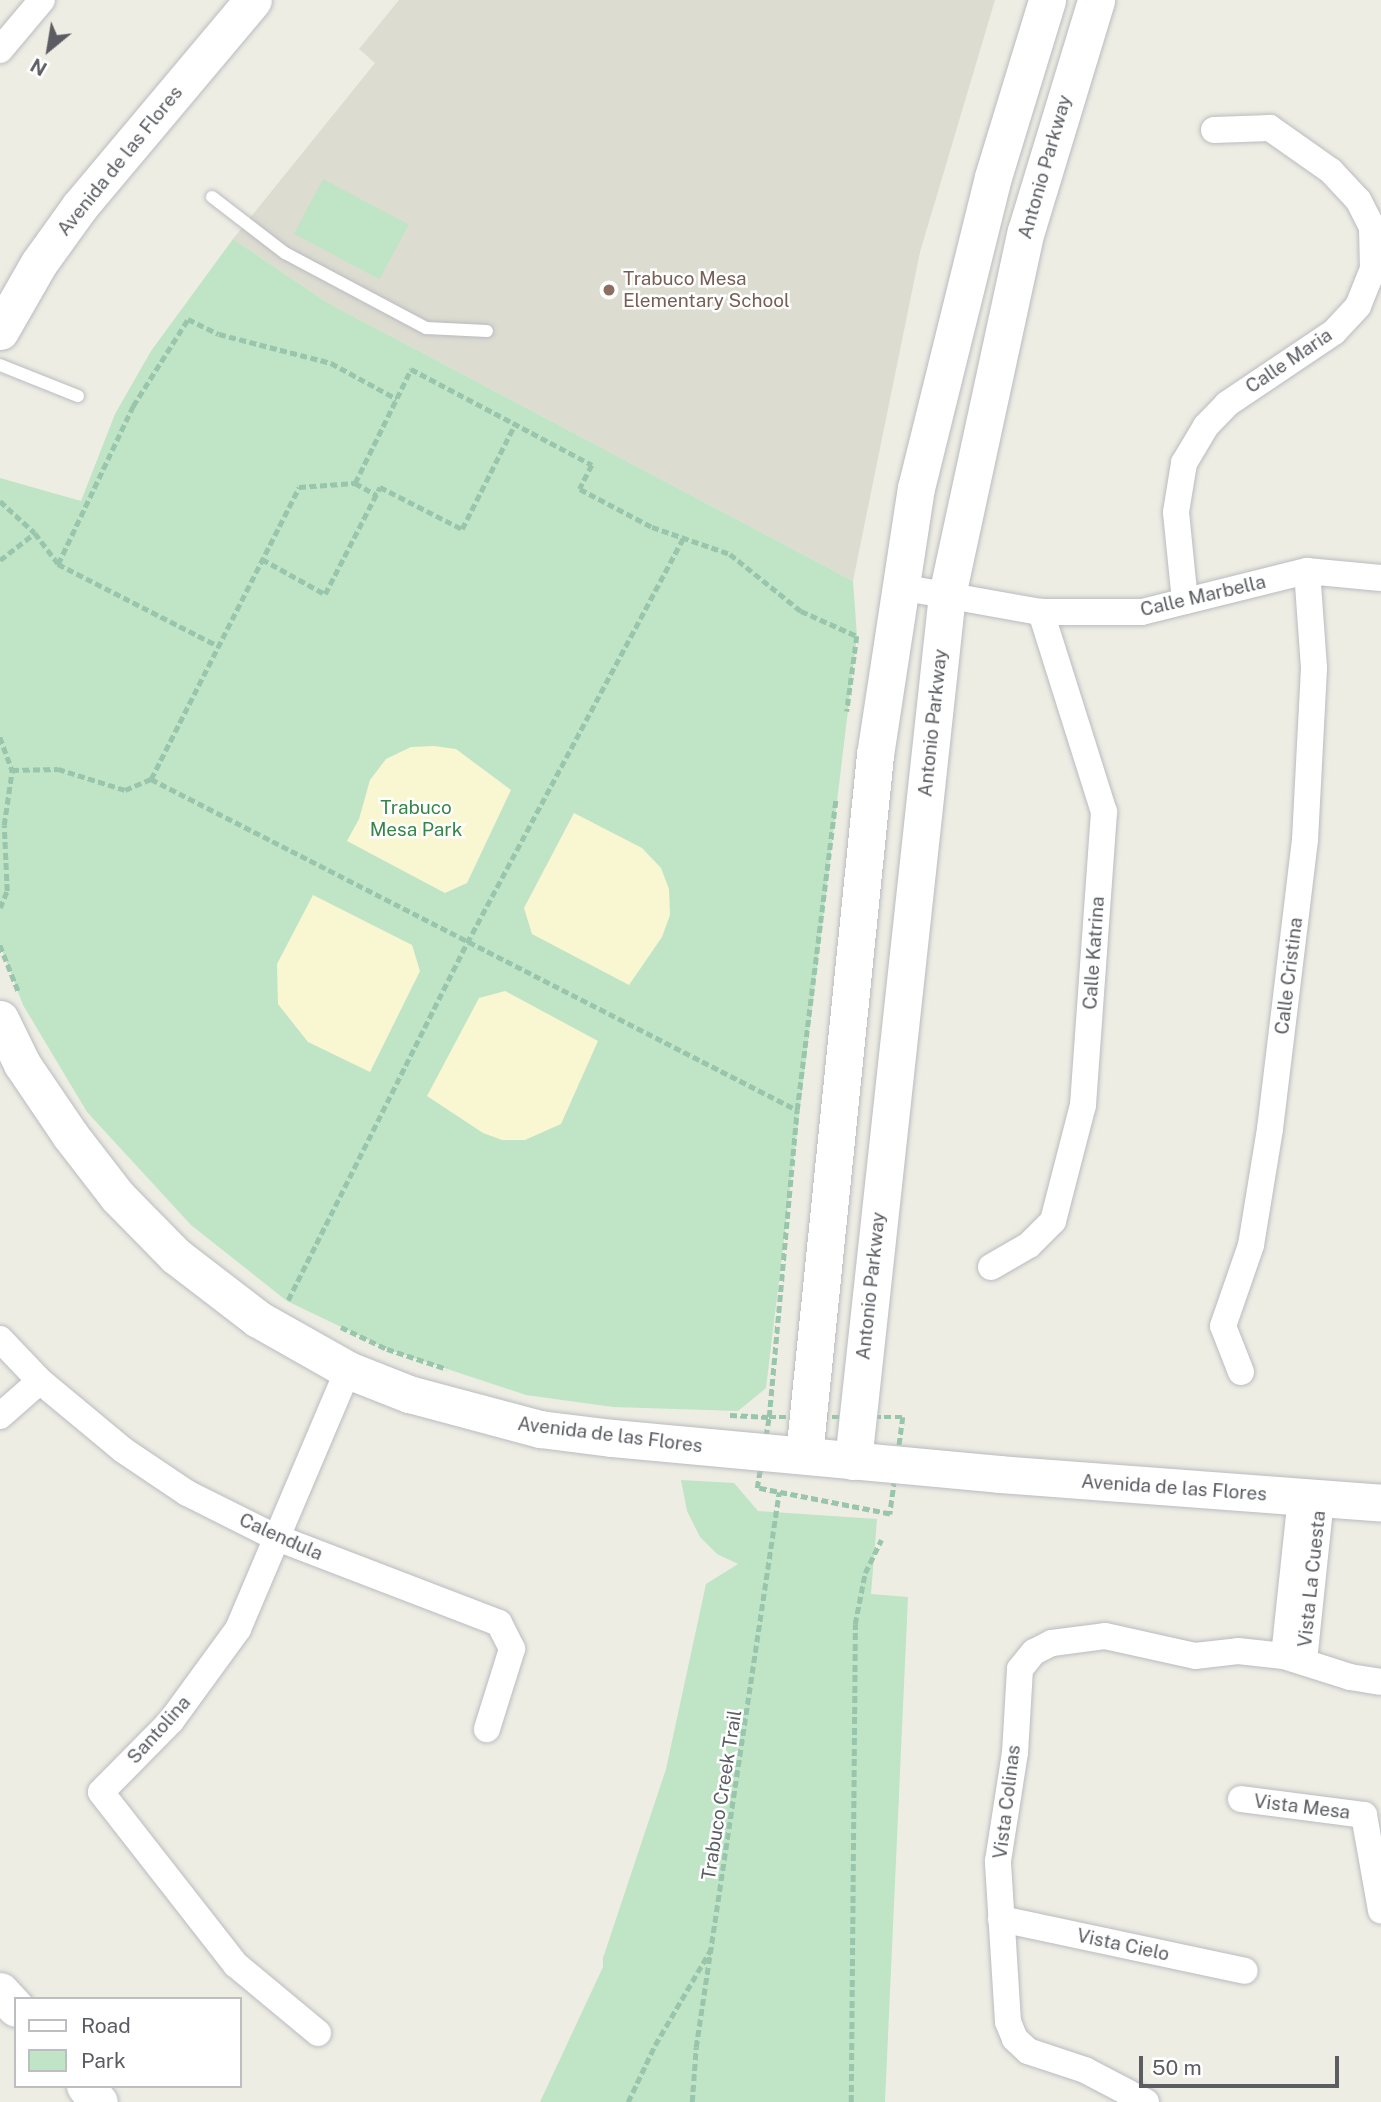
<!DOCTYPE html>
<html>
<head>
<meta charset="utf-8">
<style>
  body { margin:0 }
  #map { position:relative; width:1381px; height:2102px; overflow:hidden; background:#edede3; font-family:"Public Sans",sans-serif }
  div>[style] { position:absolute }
  .education>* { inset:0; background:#dddcd1 }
  .green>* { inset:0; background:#c0e4c6; transform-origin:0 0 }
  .sand>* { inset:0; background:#f9f6d2 }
  .path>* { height:4.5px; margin-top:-2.25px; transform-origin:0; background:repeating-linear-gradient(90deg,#99c5ad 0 7px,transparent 0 10.5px) }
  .roads { filter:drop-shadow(0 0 2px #babbc1) drop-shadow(0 0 2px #babbc1) }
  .lane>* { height:12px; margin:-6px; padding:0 6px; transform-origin:6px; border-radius:6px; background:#fff }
  .street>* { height:26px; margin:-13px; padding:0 13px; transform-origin:13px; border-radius:13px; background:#fff }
  .secondary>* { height:37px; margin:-18.5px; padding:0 18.5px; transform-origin:18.5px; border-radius:18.5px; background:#fff }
  .dots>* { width:19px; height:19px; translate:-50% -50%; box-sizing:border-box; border:4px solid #fff; border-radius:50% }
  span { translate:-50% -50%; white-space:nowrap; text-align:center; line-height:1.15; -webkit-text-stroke:5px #fff; paint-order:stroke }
  .street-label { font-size:19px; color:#5b5d63 }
  .education-label { font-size:19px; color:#785e54 }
  .left { translate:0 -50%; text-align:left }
  .park-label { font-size:19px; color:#388549 }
  .legend { position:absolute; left:14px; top:1997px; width:228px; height:91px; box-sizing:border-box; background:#fff; border:2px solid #bdbec1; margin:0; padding:9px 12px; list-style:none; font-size:21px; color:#5b5d63 }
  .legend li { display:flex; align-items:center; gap:14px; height:35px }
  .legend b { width:35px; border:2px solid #bdbec1 }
  .north { position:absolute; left:14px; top:14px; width:70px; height:70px; -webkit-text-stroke:5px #fff; paint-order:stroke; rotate:210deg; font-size:19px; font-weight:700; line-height:28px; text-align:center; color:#5b5d63 }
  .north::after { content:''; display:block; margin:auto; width:24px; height:32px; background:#5b5d63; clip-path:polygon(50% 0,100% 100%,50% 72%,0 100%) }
  .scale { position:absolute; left:1139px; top:2056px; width:200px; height:32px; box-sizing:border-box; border:4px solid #5b5d63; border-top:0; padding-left:9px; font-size:21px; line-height:24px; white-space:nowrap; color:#5b5d63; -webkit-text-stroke:5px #fff; paint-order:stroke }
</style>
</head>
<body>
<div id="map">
  <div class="education">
    <div style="clip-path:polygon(399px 0,995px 0,920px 252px,853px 581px,328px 303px,233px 239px,375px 63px,359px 49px)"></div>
  </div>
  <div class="green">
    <div style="left:323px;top:179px;width:97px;height:62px;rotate:28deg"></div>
    <div style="clip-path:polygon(233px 239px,328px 303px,853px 581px,857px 636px,766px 1388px,738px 1411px,613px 1407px,526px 1395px,387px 1349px,287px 1301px,191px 1225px,87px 1112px,23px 1005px,0 945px,0 478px,81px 501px,115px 414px,151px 351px)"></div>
    <div style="clip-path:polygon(681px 1480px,734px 1483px,758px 1511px,877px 1519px,871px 1594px,908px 1597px,885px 2102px,540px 2102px,603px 1967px,603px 1958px,666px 1769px,706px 1584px,738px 1564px,717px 1554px,700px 1537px,687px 1511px)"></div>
  </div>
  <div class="sand">
    <div style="clip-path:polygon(434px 746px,456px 749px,511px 790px,467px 883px,445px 893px,347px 841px,359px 819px,370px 780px,386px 759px,411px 747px)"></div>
    <div style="clip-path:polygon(574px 813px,642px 848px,661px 868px,669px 889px,670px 915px,662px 937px,629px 985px,532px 934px,524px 908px)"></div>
    <div style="clip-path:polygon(313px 895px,412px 945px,420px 971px,370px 1072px,308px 1042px,278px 1004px,277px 964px)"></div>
    <div style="clip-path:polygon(505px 991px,598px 1041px,561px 1124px,525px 1140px,502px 1140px,483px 1133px,427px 1096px,479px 998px)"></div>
  </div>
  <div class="path">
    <div style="left:355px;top:483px;width:25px;rotate:29deg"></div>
    <div style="left:0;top:501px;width:47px;rotate:42.4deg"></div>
    <div style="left:262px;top:559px;width:72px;rotate:29.1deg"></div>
    <div style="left:325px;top:594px;width:120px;rotate:-62.8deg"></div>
    <div style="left:380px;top:487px;width:92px;rotate:27.1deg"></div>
    <div style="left:462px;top:529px;width:118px;rotate:-63.2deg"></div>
    <div style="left:0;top:560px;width:44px;rotate:-37.6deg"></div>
    <div style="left:35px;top:533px;width:39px;rotate:53deg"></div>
    <div style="left:58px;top:564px;width:175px;rotate:-64.6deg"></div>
    <div style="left:133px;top:406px;width:103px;rotate:-57.7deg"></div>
    <div style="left:188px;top:319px;width:34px;rotate:26deg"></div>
    <div style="left:219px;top:334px;width:116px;rotate:14.5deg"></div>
    <div style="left:331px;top:363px;width:75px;rotate:28.6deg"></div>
    <div style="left:58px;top:564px;width:180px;rotate:27.1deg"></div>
    <div style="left:0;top:737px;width:35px;rotate:70deg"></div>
    <div style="left:12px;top:770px;width:46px;rotate:-1.2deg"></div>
    <div style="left:58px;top:769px;width:70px;rotate:17.4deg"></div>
    <div style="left:125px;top:790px;width:28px;rotate:-23deg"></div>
    <div style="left:151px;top:779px;width:327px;rotate:-63.1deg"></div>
    <div style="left:299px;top:487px;width:56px;rotate:-4.1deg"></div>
    <div style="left:355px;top:483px;width:127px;rotate:-63.8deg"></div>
    <div style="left:411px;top:369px;width:205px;rotate:27.9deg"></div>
    <div style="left:592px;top:465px;width:27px;rotate:117deg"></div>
    <div style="left:580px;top:489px;width:81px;rotate:27.8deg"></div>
    <div style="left:652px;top:527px;width:83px;rotate:19.1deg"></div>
    <div style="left:730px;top:554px;width:91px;rotate:38.8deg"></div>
    <div style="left:801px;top:611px;width:61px;rotate:24.1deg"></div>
    <div style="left:857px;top:636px;width:76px;rotate:97.6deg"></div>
    <div style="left:151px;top:779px;width:726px;rotate:27.13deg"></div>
    <div style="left:0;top:908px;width:18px;rotate:-68deg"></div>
    <div style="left:7px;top:891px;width:66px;rotate:-92.6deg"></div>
    <div style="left:4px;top:825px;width:56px;rotate:-81.7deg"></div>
    <div style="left:0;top:945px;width:52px;rotate:68.4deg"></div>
    <div style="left:288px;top:1300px;width:399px;rotate:-63.4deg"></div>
    <div style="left:467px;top:943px;width:459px;rotate:-61.9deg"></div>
    <div style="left:341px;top:1327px;width:51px;rotate:25.6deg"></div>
    <div style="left:387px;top:1349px;width:63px;rotate:18.4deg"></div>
    <div style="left:730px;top:1415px;width:39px;rotate:3deg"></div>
    <div style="left:769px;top:1417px;width:308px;rotate:-84.8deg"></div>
    <div style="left:797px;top:1110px;width:313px;rotate:-82.9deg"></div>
    <div style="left:769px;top:1417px;width:134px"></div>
    <div style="left:903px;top:1417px;width:98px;rotate:97.6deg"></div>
    <div style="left:890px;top:1514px;width:136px;rotate:-168.9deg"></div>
    <div style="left:757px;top:1488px;width:72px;rotate:-80.4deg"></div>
    <div style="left:628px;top:2102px;width:63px;rotate:-64.7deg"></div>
    <div style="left:655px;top:2045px;width:111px;rotate:-59.7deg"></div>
    <div style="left:692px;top:2102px;width:55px;rotate:-85.8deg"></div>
    <div style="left:696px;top:2047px;width:561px;rotate:-81.49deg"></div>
    <div style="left:851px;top:2102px;width:478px;rotate:-89.5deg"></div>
    <div style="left:855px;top:1624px;width:52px;rotate:-78.9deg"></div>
    <div style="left:865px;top:1573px;width:37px;rotate:-64deg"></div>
  </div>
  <div class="roads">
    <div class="lane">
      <div style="left:212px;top:197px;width:92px;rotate:37.5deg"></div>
      <div style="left:285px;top:253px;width:160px;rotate:28deg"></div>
      <div style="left:426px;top:328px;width:61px;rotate:2.8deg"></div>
      <div style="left:0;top:365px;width:84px;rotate:21.7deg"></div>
    </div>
    <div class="street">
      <div style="left:0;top:50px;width:65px;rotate:-50deg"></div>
      <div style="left:900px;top:587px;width:143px;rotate:10.1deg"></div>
      <div style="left:1041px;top:612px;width:101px"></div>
      <div style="left:1142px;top:612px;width:170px;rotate:-14deg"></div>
      <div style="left:1307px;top:571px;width:74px;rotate:5.4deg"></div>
      <div style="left:1185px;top:601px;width:89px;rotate:-95.8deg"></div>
      <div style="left:1176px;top:512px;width:50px;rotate:-80.7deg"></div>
      <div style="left:1184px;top:463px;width:43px;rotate:-59.3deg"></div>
      <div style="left:1206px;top:426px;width:30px;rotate:-46deg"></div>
      <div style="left:1227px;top:404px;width:129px;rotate:-33.9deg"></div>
      <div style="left:1334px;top:332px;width:35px;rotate:-47deg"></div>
      <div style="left:1358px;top:306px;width:40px;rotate:-68deg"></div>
      <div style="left:1373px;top:269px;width:42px;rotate:-91.4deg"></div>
      <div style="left:1372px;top:227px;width:30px;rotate:-117deg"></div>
      <div style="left:1358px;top:200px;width:40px;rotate:-133deg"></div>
      <div style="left:1331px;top:171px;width:75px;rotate:-144.8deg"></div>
      <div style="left:1270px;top:128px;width:56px;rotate:178deg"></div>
      <div style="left:991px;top:1267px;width:44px;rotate:-30.1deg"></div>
      <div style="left:1029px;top:1245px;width:34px;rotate:-45deg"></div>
      <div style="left:1053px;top:1221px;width:120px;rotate:-75.5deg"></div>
      <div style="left:1083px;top:1105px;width:294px;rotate:-85.9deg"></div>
      <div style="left:1104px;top:812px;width:210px;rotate:-107.5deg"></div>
      <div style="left:0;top:1339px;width:58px;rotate:46.4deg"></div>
      <div style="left:40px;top:1381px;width:108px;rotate:39.7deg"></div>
      <div style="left:123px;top:1450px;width:77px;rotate:33.9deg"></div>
      <div style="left:187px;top:1493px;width:98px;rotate:26.6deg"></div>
      <div style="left:275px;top:1537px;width:240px;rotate:21deg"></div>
      <div style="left:499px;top:1623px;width:29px;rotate:63deg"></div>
      <div style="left:512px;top:1649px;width:84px;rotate:107.4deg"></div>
      <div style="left:1241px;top:1372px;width:49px;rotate:-111.4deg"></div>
      <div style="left:1223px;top:1326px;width:86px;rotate:-70.9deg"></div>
      <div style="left:1251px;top:1245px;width:118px;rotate:-80.7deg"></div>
      <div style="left:1270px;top:1129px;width:291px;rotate:-83.1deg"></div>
      <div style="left:1305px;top:840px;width:172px;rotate:-87deg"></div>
      <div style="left:1314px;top:668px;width:97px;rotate:-94.1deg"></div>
      <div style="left:0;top:1416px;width:53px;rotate:-41.2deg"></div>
      <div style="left:1284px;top:1656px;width:160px;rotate:-83.9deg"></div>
      <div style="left:1304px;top:1661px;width:164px;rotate:-84deg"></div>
      <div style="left:1241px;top:1799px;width:124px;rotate:7.4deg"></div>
      <div style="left:1364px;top:1815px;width:97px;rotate:79.9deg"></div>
      <div style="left:1001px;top:1919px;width:249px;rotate:12deg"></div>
      <div style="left:318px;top:2033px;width:107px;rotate:-140.3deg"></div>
      <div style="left:236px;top:1965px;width:219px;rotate:-128deg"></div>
      <div style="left:101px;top:1792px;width:100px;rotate:-45.4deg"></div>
      <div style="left:171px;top:1721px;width:114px;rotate:-53.9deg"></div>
      <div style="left:238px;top:1629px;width:281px;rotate:-67deg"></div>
      <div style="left:1146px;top:2102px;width:69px;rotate:-152.3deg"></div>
      <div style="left:1085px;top:2070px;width:60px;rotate:-161.6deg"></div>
      <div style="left:1028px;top:2051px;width:18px;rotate:-137deg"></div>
      <div style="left:1015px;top:2039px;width:18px;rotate:-112deg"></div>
      <div style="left:1008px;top:2022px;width:161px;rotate:-93.6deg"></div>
      <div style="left:998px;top:1861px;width:109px;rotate:-81.1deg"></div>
      <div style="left:1015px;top:1753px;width:84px;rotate:-86.6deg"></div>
      <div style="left:1020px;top:1669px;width:22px;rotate:-51deg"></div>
      <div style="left:1034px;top:1652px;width:20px;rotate:-27deg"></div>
      <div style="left:1052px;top:1643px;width:53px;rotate:-7.5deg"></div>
      <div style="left:1105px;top:1636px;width:92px;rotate:12.5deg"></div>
      <div style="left:1195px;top:1656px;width:43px;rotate:-6.6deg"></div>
      <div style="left:1238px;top:1651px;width:46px;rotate:6.2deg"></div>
      <div style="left:1284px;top:1656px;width:69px;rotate:17.7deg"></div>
      <div style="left:1350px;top:1677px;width:31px;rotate:9deg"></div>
    </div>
    <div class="secondary">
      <div style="left:0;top:331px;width:78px;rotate:-60.2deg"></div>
      <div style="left:39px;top:263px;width:70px;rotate:-54.3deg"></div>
      <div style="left:80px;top:206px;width:269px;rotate:-50deg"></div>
      <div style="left:0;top:1019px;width:50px;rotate:63.9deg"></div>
      <div style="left:22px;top:1064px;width:86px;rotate:55.9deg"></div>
      <div style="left:70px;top:1135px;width:78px;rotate:52.3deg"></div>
      <div style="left:118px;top:1197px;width:83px;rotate:45.5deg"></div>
      <div style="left:176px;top:1256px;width:103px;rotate:37.5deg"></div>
      <div style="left:258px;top:1319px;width:103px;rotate:29.5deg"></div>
      <div style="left:348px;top:1370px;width:66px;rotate:21.5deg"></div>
      <div style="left:409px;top:1394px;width:136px;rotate:15deg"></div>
      <div style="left:540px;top:1429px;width:73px;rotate:7.1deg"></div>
      <div style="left:612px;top:1438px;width:389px;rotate:5.3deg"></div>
      <div style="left:999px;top:1474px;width:383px;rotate:4.3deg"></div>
      <div style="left:804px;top:1455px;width:704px;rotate:-84.21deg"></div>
      <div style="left:875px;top:755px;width:270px;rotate:-81.3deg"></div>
      <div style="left:916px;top:488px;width:320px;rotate:-76.1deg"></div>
      <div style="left:993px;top:177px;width:185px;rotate:-73deg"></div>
      <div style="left:853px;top:1461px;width:871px;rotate:-83.81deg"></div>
      <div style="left:947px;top:595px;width:372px;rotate:-77.8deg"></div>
      <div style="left:1026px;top:231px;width:241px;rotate:-73.1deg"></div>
      <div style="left:0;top:1991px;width:23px;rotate:47deg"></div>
      <div style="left:85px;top:2086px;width:21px;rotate:49deg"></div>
    </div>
  </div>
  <div class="dots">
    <div style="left:609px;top:290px;background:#8d6e63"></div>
  </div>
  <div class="street-label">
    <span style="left:120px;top:161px;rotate:-51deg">Avenida de las Flores</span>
    <span style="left:1045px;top:167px;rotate:-74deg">Antonio Parkway</span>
    <span style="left:1289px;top:361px;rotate:-34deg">Calle Maria</span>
    <span style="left:1203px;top:596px;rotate:-13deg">Calle Marbella</span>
    <span style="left:933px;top:723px;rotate:-84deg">Antonio Parkway</span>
    <span style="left:1094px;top:953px;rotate:-86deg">Calle Katrina</span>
    <span style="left:1289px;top:976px;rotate:-83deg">Calle Cristina</span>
    <span style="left:871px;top:1286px;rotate:-84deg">Antonio Parkway</span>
    <span style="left:610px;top:1435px;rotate:7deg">Avenida de las Flores</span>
    <span style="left:1174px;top:1488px;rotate:4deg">Avenida de las Flores</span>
    <span style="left:281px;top:1537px;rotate:24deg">Calendula</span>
    <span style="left:1312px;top:1579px;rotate:-84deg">Vista La Cuesta</span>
    <span style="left:159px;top:1730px;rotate:-48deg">Santolina</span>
    <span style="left:722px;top:1795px;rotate:-81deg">Trabuco Creek Trail</span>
    <span style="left:1007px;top:1802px;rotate:-83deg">Vista Colinas</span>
    <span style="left:1302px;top:1807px;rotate:7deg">Vista Mesa</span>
    <span style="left:1123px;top:1945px;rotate:12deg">Vista Cielo</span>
  </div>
  <div class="education-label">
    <span class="left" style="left:623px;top:290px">Trabuco Mesa<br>Elementary School</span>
  </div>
  <div class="park-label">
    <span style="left:416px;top:819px">Trabuco<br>Mesa Park</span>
  </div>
  <ul class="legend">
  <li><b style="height:9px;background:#fff"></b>Road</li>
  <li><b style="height:19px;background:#c0e4c6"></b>Park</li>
  </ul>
  <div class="north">N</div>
  <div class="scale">50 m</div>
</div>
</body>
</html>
